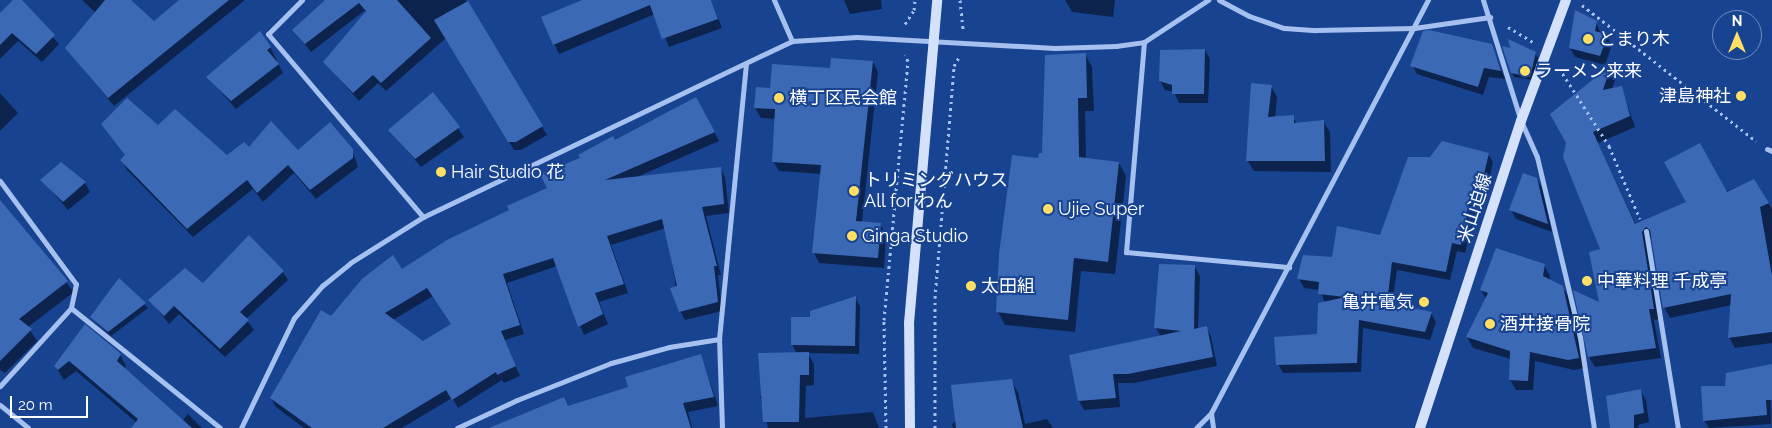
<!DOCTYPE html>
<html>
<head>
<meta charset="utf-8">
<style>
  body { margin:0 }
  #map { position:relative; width:1772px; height:428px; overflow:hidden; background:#184390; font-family:Raleway,"Noto Sans JP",sans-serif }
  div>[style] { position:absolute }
  .shadow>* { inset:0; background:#0007 }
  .building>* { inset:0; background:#3c69b6 }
  .path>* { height:3px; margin-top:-1.5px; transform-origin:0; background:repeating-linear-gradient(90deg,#a6c1ef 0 2.5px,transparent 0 6.5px) }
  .street>* { height:5px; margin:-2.5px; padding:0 2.5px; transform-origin:2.5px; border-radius:2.5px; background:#a6c1ef }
  .secondary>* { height:10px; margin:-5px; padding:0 5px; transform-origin:5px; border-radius:5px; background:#d3e1fb }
  .dots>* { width:14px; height:14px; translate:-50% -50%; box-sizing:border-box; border:2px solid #184390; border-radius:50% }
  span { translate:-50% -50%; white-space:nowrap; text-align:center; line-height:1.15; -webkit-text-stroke:4px #184390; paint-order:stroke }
  .poi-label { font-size:18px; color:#fff }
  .left { translate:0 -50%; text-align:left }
  .right { translate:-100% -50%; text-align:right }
  .street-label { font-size:18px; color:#fff }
  .north { position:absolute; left:1712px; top:10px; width:50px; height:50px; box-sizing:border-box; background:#184390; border:1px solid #748ebc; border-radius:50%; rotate:0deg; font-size:14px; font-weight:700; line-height:20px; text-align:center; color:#fff }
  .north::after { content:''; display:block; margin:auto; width:18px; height:22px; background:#ffdf64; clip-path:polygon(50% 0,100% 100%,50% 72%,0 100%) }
  .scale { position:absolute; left:10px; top:396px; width:78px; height:22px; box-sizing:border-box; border:2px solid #fff; border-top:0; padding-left:6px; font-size:15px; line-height:18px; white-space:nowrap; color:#fff; -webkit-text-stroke:4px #184390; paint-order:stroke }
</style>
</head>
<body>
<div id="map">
  <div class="shadow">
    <div style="clip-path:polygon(15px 0,20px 0,59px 44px,42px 62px,18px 41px,0 59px,0 15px)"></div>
    <div style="clip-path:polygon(82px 0,130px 0,154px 23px,181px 0,245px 0,114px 106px,66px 48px,96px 13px)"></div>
    <div style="clip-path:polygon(327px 0,466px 0,547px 135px,521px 150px,514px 150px,446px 38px,386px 91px,378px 83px,359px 101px,324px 62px,366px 13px,364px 11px,311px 52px,294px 30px)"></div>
    <div style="clip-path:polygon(585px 0,711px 0,722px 28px,669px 47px,655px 14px,559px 54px,543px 18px)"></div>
    <div style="clip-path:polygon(844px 0,881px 0,882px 9px,850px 14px)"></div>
    <div style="clip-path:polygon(1065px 0,1115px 0,1113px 17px,1072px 12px)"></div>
    <div style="clip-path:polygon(1596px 22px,1601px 34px,1607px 36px,1612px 45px,1605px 65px,1575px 57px,1570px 48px)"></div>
    <div style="clip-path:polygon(1491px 45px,1505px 79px,1489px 77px,1483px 95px,1417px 74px,1412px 65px)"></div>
    <div style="clip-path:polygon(270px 47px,283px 73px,236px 109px,208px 77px)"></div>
    <div style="clip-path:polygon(1205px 50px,1210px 59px,1208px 103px,1179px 103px,1174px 92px,1165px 90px,1160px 81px)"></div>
    <div style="clip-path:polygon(1535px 53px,1538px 58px,1532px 80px,1514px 77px,1512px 73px)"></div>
    <div style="clip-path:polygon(1085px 54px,1092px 67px,1094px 111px,1085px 111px,1086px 159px,1119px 163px,1126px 176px,1115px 274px,1081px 271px,1075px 332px,1005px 325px,998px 312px,1039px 159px)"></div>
    <div style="clip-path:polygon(873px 62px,878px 72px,862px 222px,880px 224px,886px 234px,884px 268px,819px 263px,814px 253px,822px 174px,779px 171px,773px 161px,776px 119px,761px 118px,755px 108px,772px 89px,831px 69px)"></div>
    <div style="clip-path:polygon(1610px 67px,1616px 77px,1612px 89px,1621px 87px,1635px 127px,1598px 143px,1636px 225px,1754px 181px,1772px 209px,1772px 343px,1735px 348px,1729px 337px,1732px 305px,1670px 318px,1664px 307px,1653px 239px,1650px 237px,1647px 243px,1659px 319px,1654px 320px,1661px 358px,1595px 367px,1589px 357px,1601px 304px,1601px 250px,1565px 157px)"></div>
    <div style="clip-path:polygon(1271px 86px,1277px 97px,1275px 118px,1293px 117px,1297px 124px,1323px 121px,1330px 132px,1331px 172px,1254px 171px,1247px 160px)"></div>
    <div style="clip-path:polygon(0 93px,18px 113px,0 131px)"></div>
    <div style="clip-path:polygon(433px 94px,464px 137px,421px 167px,389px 130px)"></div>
    <div style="clip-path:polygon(evenodd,696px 98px,719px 141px,637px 177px,720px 168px,725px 177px,729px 213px,706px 216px,721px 275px,718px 275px,722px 311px,685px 320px,680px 311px,666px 228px,611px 245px,628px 293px,599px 302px,608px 324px,584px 335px,557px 266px,507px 283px,524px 334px,505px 340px,520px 376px,504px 383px,502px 380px,458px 408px,452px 398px,402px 428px,304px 428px,276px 407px,271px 398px,331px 317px,402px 270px,549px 189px,582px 158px,696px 98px,433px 296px,452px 324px,423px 343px,393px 320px,433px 296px)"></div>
    <div style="clip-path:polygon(102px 124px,158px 127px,227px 157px,249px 149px,298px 152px,352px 150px,358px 167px,316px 199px,294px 173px,263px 202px,253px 189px,193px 237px,127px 170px,122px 160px,126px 156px)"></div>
    <div style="clip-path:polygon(1488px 154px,1493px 162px,1488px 187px,1482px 187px,1465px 253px,1457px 251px,1450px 280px,1397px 270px,1392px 305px,1431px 313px,1436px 322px,1430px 340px,1363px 328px,1361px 372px,1283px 373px,1278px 364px,1318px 336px,1325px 303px,1320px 290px,1304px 288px,1299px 279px,1333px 258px,1381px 237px)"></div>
    <div style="clip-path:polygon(61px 163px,85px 183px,90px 192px,68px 210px,42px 180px)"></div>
    <div style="clip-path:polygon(1537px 179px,1542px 188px,1552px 232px,1516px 219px,1511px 210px)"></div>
    <div style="clip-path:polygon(0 201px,74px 292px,28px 327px,37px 341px,5px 373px,0 370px)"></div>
    <div style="clip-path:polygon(1544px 265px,1550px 276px,1549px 281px,1562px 287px,1569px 297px,1584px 368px,1574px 370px,1535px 361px,1533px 390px,1516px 390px,1510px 380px,1511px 359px,1473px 348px,1467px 337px,1486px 299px,1481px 290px)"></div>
    <div style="clip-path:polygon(1195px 267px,1200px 276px,1198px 329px,1206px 327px,1211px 336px,1217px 366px,1134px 383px,1118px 383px,1120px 407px,1084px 410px,1079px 401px,1070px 355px,1161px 337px,1156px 328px)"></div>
    <div style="clip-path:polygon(283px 272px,288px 280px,246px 319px,254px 330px,225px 357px,179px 314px,169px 324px,150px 300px,203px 285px)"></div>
    <div style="clip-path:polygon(119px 280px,148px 308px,111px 336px,91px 318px)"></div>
    <div style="clip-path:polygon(855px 297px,860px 306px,859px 354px,808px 353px,814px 364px,814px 385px,806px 386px,805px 418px,873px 412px,879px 428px,768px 428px,760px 396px,764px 396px,797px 354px,792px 344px,811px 318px)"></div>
    <div style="clip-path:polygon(85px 326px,120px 355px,126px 366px,124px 369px,182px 421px,188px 414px,202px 428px,133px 428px,137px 423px,76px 371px,64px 380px,55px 366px)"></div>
    <div style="clip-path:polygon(701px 356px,718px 406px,688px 412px,692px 428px,490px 428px,564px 399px,568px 407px,629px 388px)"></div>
    <div style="clip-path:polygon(1770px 375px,1771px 424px,1709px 428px,1704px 420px,1726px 387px)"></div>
    <div style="clip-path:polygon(1011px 381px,1018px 392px,1025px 424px,1047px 419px,1053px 428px,953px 428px,952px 424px)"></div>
    <div style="clip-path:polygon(1640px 390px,1646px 400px,1649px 422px,1638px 425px,1639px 428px,1611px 428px)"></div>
  </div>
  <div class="building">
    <div style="clip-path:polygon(13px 0,22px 0,55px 35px,36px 54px,12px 33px,0 45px,0 13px)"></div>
    <div style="clip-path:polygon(105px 0,131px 0,154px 21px,179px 0,229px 0,108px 98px,65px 48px)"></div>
    <div style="clip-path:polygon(325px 0,397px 0,431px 38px,381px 83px,373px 75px,353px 93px,323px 62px,366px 11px,359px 3px,305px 44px,292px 30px)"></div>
    <div style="clip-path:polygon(582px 0,711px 0,718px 19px,662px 39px,650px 5px,553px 45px,541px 17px)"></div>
    <div style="clip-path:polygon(468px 1px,543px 126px,516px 142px,508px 142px,434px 20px)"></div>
    <div style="clip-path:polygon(1575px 10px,1597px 21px,1595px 31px,1608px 35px,1600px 56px,1569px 48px)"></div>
    <div style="clip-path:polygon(1429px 30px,1492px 44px,1501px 71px,1484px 68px,1478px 87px,1410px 66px,1423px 31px)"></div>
    <div style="clip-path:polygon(260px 31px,271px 47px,267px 50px,279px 64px,231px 101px,206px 77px)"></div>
    <div style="clip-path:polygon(1508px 39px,1536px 52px,1530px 77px,1511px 73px,1502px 46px,1510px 48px)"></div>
    <div style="clip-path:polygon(1205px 49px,1204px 94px,1172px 94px,1172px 85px,1159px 81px,1160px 50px)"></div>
    <div style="clip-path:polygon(1086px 53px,1087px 98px,1078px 98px,1079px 157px,1119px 162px,1108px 262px,1074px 258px,1068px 320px,996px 312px,999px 254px,1012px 155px,1038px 158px,1039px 153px,1042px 153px,1045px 55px)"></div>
    <div style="clip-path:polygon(831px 58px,873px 61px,856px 221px,881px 223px,878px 258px,812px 253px,821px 165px,772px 162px,775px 109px,754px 108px,756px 87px,770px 88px,772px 64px,830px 68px)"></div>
    <div style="clip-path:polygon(1611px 65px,1603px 90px,1622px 86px,1630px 116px,1593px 132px,1635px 224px,1686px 202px,1664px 162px,1700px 143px,1727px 192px,1754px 179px,1769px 203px,1760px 207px,1772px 276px,1772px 332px,1728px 338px,1731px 294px,1663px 308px,1650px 230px,1646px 227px,1642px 232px,1654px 309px,1649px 309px,1656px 348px,1588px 357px,1573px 290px,1599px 302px,1589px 252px,1600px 249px,1563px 157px,1566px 143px,1550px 114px)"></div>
    <div style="clip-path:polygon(1251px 83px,1272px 85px,1268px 117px,1294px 115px,1294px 123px,1324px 120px,1325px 161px,1246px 161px)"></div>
    <div style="clip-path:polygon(433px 92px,460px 127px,415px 159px,388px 130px)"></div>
    <div style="clip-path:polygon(evenodd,696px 97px,715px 132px,605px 180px,721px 167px,724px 204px,702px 207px,717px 266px,714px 266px,718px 302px,679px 312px,670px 288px,677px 286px,662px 219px,607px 236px,624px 284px,595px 293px,603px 314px,578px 327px,553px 258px,503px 274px,520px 325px,501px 331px,516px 366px,497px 375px,496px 372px,452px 400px,446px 390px,383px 428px,312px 428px,270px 398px,321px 310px,331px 316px,362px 279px,393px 255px,402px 269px,447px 240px,509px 210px,507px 206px,547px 188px,540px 174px,580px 158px,578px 155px,613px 136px,615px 140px,696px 97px,427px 288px,451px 324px,423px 341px,385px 313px,427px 288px)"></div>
    <div style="clip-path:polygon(127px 98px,158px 125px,175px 109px,227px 155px,244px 142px,249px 147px,271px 121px,298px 150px,330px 122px,353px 149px,353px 158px,310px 190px,288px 165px,257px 193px,247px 180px,187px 229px,120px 160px,125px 155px,101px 124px)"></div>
    <div style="clip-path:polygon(1442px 141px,1489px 153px,1483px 178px,1477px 179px,1470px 197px,1461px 245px,1452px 243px,1446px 272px,1392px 262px,1387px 303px,1432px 312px,1425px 332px,1359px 320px,1357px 363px,1276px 365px,1274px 337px,1317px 334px,1318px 303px,1346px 297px,1318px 294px,1319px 282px,1297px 279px,1303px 255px,1332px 257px,1337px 226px,1380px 235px,1408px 157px,1430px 157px)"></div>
    <div style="clip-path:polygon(61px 162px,86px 182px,63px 202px,40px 180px)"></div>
    <div style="clip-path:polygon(1523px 173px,1537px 178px,1548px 224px,1509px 210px)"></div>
    <div style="clip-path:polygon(0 200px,68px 281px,19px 319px,32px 329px,0 361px)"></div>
    <div style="clip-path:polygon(249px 235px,284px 271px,240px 312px,249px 320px,220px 349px,174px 306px,164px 316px,148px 300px,185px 268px,203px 283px)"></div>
    <div style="clip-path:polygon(1496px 248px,1545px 264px,1543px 276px,1563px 286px,1579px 358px,1568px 360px,1530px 352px,1528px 381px,1509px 380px,1510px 351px,1466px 337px,1488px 293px,1480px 290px)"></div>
    <div style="clip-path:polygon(1159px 264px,1195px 265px,1194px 329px,1207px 326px,1213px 357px,1128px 374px,1113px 374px,1116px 398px,1078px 401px,1069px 355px,1181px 331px,1154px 328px)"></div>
    <div style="clip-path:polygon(119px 278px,146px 303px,108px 332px,90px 317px)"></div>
    <div style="clip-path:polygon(856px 296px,855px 346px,791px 345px,791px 317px,810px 317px,810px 311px)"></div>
    <div style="clip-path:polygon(85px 324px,121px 354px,117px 361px,192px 428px,131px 428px,138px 419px,69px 361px,58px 370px,54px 366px)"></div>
    <div style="clip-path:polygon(809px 352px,809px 375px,800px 375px,799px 422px,763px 422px,758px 353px)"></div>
    <div style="clip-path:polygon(701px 354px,714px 397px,683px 403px,691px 428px,489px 428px,564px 397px,568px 406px,628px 387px,625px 377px)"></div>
    <div style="clip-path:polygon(1772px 364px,1772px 400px,1766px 400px,1767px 415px,1703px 421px,1701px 386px,1725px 386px,1726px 373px)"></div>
    <div style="clip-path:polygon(1012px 379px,1023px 428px,956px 428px,951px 385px)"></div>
    <div style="clip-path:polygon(1641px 389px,1644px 413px,1634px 415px,1634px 428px,1610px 428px,1606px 396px)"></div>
  </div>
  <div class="path">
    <div style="left:960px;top:0;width:29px;rotate:84deg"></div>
    <div style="left:1582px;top:5px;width:221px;rotate:38deg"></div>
    <div style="left:905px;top:24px;width:17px;rotate:-57deg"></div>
    <div style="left:914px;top:10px;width:10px;rotate:-84deg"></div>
    <div style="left:1508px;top:27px;width:29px;rotate:31deg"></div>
    <div style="left:1559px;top:68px;width:93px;rotate:57.3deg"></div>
    <div style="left:1609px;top:146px;width:79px;rotate:67deg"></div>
    <div style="left:886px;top:428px;width:108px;rotate:-91.1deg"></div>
    <div style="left:884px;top:320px;width:260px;rotate:-84.7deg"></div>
    <div style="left:908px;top:61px;width:7px;rotate:-117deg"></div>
    <div style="left:935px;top:428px;width:130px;rotate:-90deg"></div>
    <div style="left:935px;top:298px;width:233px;rotate:-85.3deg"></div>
    <div style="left:954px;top:66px;width:10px;rotate:-61deg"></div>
  </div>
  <div class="street">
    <div style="left:302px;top:0;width:48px;rotate:135deg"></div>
    <div style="left:268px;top:34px;width:240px;rotate:49.7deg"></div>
    <div style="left:774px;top:0;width:45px;rotate:66.3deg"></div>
    <div style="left:1219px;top:0;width:34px;rotate:28deg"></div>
    <div style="left:1249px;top:16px;width:37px;rotate:19deg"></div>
    <div style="left:1284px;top:28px;width:32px;rotate:4deg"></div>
    <div style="left:1316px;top:30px;width:98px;rotate:-1.2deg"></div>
    <div style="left:1414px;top:28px;width:77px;rotate:-8.2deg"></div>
    <div style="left:1483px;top:0;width:127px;rotate:72.6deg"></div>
    <div style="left:1521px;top:121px;width:39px;rotate:66deg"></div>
    <div style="left:1537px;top:157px;width:185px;rotate:76.6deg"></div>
    <div style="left:1580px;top:337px;width:92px;rotate:81.3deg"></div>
    <div style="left:1144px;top:42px;width:211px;rotate:94.9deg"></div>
    <div style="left:1126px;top:252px;width:164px;rotate:5.3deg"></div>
    <div style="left:1767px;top:149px;width:5px;rotate:22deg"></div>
    <div style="left:0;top:181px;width:128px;rotate:53.6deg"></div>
    <div style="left:76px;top:284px;width:25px;rotate:102deg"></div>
    <div style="left:71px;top:308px;width:191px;rotate:38.8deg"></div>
    <div style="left:1646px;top:231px;width:200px;rotate:80.8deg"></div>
    <div style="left:0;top:386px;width:105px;rotate:-47.7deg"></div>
    <div style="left:0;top:405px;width:36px;rotate:39deg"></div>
    <div style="left:1211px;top:413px;width:15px;rotate:82deg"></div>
    <div style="left:241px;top:428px;width:122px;rotate:-64.3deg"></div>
    <div style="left:294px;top:318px;width:43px;rotate:-48.8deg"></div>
    <div style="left:322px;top:286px;width:36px;rotate:-39deg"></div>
    <div style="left:350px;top:263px;width:86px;rotate:-32.2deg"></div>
    <div style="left:423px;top:217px;width:409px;rotate:-25.5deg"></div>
    <div style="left:792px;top:41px;width:65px;rotate:-3.5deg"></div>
    <div style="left:857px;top:37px;width:198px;rotate:3.2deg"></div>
    <div style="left:1055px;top:48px;width:61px;rotate:-1.9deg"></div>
    <div style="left:1116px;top:46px;width:28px;rotate:-8deg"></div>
    <div style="left:1144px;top:42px;width:77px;rotate:-33.3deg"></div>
    <div style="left:457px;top:428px;width:66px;rotate:-25deg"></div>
    <div style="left:517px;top:400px;width:101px;rotate:-21.5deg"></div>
    <div style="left:611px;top:363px;width:60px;rotate:-15.4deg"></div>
    <div style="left:669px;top:347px;width:51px;rotate:-9.1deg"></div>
    <div style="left:722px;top:428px;width:89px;rotate:-91.9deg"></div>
    <div style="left:719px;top:339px;width:276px;rotate:-84.4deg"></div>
    <div style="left:1196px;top:428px;width:21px;rotate:-45deg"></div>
    <div style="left:1211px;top:413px;width:467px;rotate:-62.3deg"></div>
  </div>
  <div class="secondary">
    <div style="left:910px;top:428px;width:105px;rotate:-90.5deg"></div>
    <div style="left:909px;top:323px;width:324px;rotate:-85deg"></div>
    <div style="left:1420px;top:428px;width:323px;rotate:-71.8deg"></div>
    <div style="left:1521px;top:121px;width:129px;rotate:-69.6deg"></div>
  </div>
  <div class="dots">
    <div style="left:1588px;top:39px;background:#ffdf64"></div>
    <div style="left:1525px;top:71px;background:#ffdf64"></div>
    <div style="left:1741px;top:96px;background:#ffdf64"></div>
    <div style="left:779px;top:98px;background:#ffdf64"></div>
    <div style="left:441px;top:172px;background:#ffdf64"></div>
    <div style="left:854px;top:191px;background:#ffdf64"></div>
    <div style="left:1048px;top:209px;background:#ffdf64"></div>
    <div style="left:852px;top:236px;background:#ffdf64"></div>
    <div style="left:1587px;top:281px;background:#ffdf64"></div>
    <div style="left:971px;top:286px;background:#ffdf64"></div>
    <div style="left:1424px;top:302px;background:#ffdf64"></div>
    <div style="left:1490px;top:324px;background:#ffdf64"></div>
  </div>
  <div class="poi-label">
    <span class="left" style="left:1598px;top:39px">とまり木</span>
    <span class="left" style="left:1535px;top:71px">ラーメン来来</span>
    <span class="right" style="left:1731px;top:96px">津島神社</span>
    <span class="left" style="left:789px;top:98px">横丁区民会館</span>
    <span class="left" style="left:451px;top:172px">Hair Studio 花</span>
    <span class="left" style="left:864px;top:191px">トリミングハウス<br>All for わん</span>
    <span class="left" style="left:1058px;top:209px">Ujie Super</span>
    <span class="left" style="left:862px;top:236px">Ginga Studio</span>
    <span class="left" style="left:1597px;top:281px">中華料理 千成亭</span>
    <span class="left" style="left:981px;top:286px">太田組</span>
    <span class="right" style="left:1414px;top:302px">亀井電気</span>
    <span class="left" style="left:1500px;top:324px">酒井接骨院</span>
  </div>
  <div class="street-label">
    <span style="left:1475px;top:208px;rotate:-72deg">米山迫線</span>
  </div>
  <div class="north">N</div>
  <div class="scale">20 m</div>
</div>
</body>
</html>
